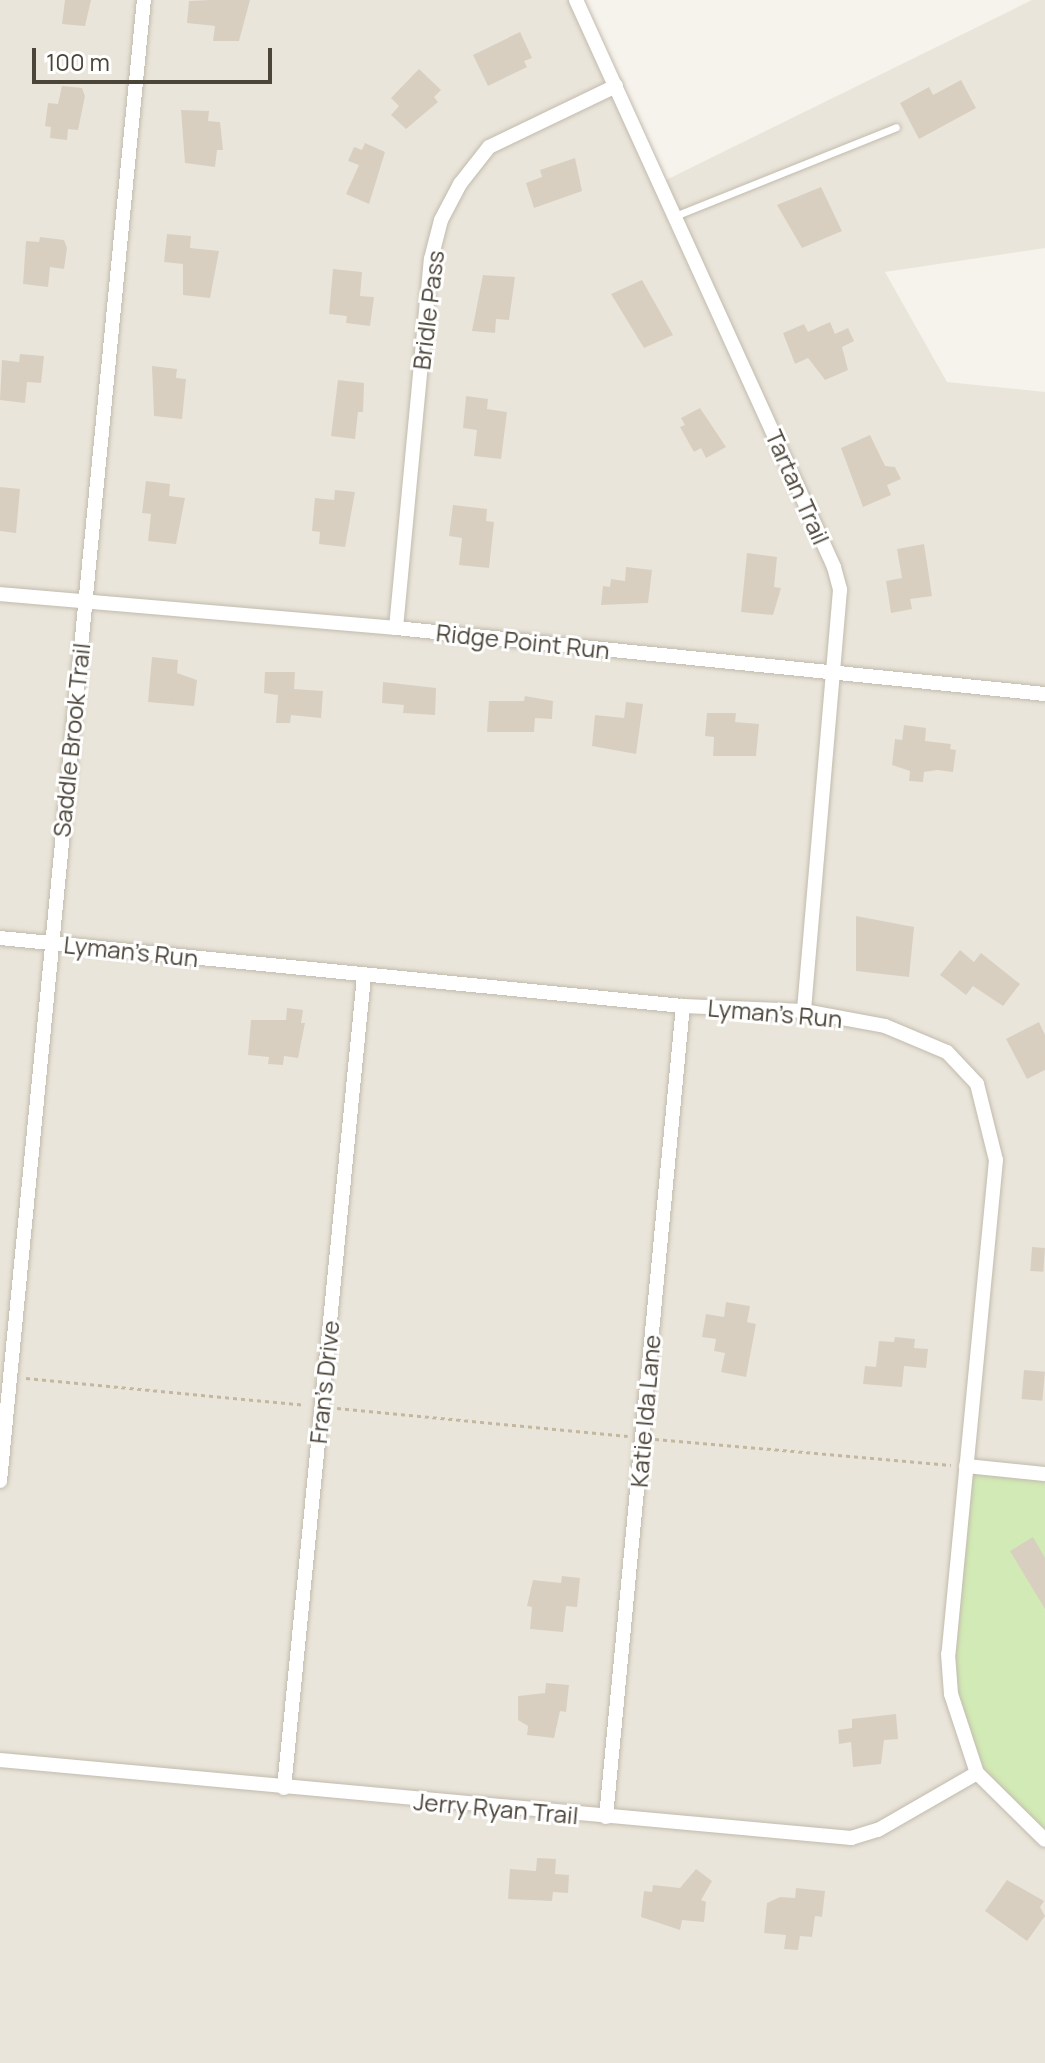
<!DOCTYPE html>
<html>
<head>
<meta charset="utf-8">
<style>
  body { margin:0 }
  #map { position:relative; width:1045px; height:2063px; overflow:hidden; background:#f6f3ec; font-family:Manrope,sans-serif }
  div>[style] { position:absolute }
  .residential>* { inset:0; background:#eae5da }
  .green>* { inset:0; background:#d2eab5 }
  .building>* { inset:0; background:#d8cfc1; transform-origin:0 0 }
  .path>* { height:3px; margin-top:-1.5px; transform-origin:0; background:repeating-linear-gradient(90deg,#c4b79f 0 4px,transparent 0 8px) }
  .roads { filter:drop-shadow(0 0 2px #c2bbae) drop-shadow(0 0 2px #c2bbae) }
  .service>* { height:7px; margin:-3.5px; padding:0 3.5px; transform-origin:3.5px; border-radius:3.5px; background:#fff }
  .minor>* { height:14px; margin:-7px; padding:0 7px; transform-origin:7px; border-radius:7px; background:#fff }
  span { translate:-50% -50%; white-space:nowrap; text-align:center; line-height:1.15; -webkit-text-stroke:6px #fff; paint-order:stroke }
  .street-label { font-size:24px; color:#4b4439 }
  .scale { position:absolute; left:32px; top:48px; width:240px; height:36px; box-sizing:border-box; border:4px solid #4b4439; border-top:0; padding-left:10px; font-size:24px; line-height:28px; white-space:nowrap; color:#4b4439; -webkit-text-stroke:6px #fff; paint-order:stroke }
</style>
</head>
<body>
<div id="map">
  <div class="residential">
    <div style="clip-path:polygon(0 0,576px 0,660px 183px,1032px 0,1045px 0,1045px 248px,885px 272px,947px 382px,1045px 392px,1045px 2063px,0 2063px)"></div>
  </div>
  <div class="green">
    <div style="clip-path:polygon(966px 1466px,1045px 1474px,1045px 1840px,977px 1773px,951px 1694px)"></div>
  </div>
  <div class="building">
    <div style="clip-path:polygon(65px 0,91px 0,85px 26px,62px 24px)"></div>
    <div style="clip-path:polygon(211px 0,250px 0,239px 41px,213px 41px,215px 26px,187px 23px,189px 1px)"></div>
    <div style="clip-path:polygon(520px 32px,532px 58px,524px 61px,527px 67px,488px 86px,473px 55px)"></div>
    <div style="clip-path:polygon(419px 69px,441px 90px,434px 97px,438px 102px,406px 129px,391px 115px,399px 106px,391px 98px)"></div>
    <div style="clip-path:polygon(961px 80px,976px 108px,919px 139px,900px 103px,929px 87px,933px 95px)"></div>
    <div style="clip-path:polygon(62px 86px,82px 88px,85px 96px,78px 130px,68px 129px,67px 140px,50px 138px,51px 127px,45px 126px,48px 103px,58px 104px)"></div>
    <div style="clip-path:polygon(181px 110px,209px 111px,208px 121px,220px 122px,223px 150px,217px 150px,215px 167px,185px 163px)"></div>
    <div style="clip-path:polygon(365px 143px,385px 152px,369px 204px,346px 194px,359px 165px,348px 161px,354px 147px,362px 150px)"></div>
    <div style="clip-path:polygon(575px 158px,582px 191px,534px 208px,526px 183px,542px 177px,540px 170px)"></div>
    <div style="clip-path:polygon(821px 187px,842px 231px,802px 248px,777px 205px)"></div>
    <div style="clip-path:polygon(167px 234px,191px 236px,190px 248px,219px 251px,210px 298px,183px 295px,183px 264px,164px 262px)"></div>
    <div style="clip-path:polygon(40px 237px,64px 240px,67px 248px,64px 269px,50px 267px,48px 287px,23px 284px,26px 241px,39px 242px)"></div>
    <div style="clip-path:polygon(333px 269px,362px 272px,360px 296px,374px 297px,370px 326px,346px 323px,347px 316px,329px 314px)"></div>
    <div style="clip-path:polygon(483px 275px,515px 277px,509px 320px,496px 319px,495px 333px,472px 331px)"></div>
    <div style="clip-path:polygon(642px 280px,673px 335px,644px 348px,611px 294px)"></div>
    <div style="clip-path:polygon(830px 322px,835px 334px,848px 328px,854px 341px,842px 347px,848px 370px,825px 380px,808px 358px,795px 364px,783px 333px,804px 324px,808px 332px)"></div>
    <div style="clip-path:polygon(20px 354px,44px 356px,41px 383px,27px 382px,25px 403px,0 400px,2px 360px,19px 362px)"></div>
    <div style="clip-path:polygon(152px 366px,177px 369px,176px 378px,186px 379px,182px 419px,154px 416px)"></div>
    <div style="clip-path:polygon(338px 380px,364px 383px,363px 412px,358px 412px,355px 439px,331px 436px)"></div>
    <div style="clip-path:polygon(466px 396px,488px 399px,487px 409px,507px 412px,501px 459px,474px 456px,477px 430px,463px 428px)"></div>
    <div style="clip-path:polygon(700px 408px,726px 447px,706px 458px,701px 448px,694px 452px,680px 427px,685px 425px,681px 418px)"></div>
    <div style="clip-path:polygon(870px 435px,885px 466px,895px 467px,901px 479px,887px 485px,891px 495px,863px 507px,841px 448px)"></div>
    <div style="clip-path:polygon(146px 481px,170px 484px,169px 496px,185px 498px,176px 544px,148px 541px,151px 514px,142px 513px)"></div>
    <div style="clip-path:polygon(0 487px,20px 489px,16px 533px,0 531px)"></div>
    <div style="clip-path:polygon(335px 490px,355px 492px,345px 547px,319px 544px,320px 532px,312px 531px,315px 498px,334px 500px)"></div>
    <div style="clip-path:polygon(453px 505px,487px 509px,486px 521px,494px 522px,489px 568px,459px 565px,462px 538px,449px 536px)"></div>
    <div style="clip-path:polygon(924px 544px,932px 596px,910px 599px,912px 609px,891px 613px,886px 581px,902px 578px,897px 549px)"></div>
    <div style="clip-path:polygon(747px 553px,777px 557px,774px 587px,781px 588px,773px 615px,741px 612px)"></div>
    <div style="clip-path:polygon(626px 567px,652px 570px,648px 603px,601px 605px,603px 586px,610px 587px,611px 579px,625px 581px)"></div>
    <div style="clip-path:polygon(152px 657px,178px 660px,177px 673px,197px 680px,194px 706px,148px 702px)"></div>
    <div style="clip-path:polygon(265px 672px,295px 672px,294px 689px,323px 691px,321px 718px,291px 715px,290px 723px,276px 723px,278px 695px,264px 693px)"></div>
    <div style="clip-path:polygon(383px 682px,436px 688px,435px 715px,403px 713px,404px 705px,382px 703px)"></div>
    <div style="clip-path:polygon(525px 696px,553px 701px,552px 719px,535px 718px,534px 732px,487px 732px,489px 701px,524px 701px)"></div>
    <div style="clip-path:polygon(626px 702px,643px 704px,636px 754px,592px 746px,595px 715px,624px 718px)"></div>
    <div style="clip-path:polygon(707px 713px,736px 713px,735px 722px,759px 724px,756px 756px,713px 756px,714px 737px,705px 736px)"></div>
    <div style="clip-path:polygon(904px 725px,926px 728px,925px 741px,951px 744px,950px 749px,956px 750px,953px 772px,937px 770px,924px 772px,923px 782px,909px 781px,910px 771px,892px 765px,895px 739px,902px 740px)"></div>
    <div style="clip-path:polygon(856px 916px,914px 927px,909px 977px,856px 971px)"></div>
    <div style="clip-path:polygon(960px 950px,974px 962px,981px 953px,1020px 984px,1003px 1006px,973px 986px,966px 995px,940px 975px)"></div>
    <div style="clip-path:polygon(287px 1008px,303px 1010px,301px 1023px,305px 1023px,298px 1058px,284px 1056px,283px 1065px,268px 1064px,269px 1057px,248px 1055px,251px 1020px,286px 1020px)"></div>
    <div style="clip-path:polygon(1039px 1022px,1045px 1035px,1045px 1070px,1027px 1079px,1006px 1039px)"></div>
    <div style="left:1032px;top:1247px;width:13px;height:24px;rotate:4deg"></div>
    <div style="clip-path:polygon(726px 1302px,750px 1306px,747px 1322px,756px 1324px,746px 1377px,721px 1372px,725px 1353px,714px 1351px,716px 1339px,702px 1337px,706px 1314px,724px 1317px)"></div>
    <div style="clip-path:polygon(895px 1337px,915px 1339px,914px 1348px,928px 1349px,926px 1368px,904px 1366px,902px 1387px,863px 1384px,865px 1366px,876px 1367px,879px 1341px,894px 1342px)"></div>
    <div style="left:1024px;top:1370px;width:21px;height:29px;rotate:5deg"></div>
    <div style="clip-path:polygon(1033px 1537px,1045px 1558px,1045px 1609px,1010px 1551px)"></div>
    <div style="clip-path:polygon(562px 1576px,580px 1578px,577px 1607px,566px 1606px,563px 1632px,530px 1629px,532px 1607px,527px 1606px,533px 1580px,561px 1583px)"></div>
    <div style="clip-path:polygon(546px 1683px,569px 1685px,566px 1712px,560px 1711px,554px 1738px,527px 1735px,528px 1726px,518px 1720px,518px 1696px,545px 1693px)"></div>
    <div style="clip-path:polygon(896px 1714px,898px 1739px,884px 1740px,881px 1764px,853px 1767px,851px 1742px,839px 1744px,838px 1730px,852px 1728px,852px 1719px)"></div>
    <div style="clip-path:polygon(537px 1858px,556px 1859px,555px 1874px,569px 1875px,568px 1893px,553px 1892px,552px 1901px,508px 1899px,510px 1869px,536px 1871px)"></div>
    <div style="clip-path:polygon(696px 1869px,712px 1881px,701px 1900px,706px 1902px,704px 1922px,682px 1920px,680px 1930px,641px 1917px,644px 1891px,652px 1892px,653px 1885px,680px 1888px)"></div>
    <div style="clip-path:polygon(1007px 1880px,1044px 1901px,1040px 1907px,1045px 1916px,1027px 1941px,985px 1911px)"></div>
    <div style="clip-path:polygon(796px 1888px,825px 1891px,822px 1917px,815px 1916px,812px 1937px,800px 1936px,798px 1950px,784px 1949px,786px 1935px,764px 1933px,767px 1903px,780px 1897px,795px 1898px)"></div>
  </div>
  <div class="path">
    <div style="left:26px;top:1378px;width:280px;rotate:5.5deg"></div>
    <div style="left:337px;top:1408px;width:292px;rotate:5.5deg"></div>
    <div style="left:655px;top:1439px;width:297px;rotate:5deg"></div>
  </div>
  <div class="roads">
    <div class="service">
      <div style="left:675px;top:216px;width:238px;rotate:-21.9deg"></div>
    </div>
    <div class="minor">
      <div style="left:576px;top:0;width:623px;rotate:65.53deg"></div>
      <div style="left:834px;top:567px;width:24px;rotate:75deg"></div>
      <div style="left:840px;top:590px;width:423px;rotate:94.9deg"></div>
      <div style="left:0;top:594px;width:397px;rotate:4.9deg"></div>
      <div style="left:396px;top:628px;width:652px;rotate:5.81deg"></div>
      <div style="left:396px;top:628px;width:371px;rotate:-84.6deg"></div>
      <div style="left:431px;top:259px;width:40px;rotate:-75.6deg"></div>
      <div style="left:441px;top:220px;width:41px;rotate:-62.2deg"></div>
      <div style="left:460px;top:184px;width:47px;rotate:-51.9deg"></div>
      <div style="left:489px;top:147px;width:141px;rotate:-25.7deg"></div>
      <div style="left:0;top:938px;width:686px;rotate:5.69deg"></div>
      <div style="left:683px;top:1006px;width:121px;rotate:2.4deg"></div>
      <div style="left:804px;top:1011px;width:82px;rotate:10.5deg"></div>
      <div style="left:885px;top:1026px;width:67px;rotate:22.8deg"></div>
      <div style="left:947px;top:1052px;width:44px;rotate:46.8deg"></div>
      <div style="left:977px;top:1084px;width:78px;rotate:76deg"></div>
      <div style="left:996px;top:1160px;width:496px;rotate:95.5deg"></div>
      <div style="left:948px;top:1654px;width:40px;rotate:85.7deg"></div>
      <div style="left:951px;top:1694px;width:83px;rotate:71.8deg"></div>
      <div style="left:977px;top:1773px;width:95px;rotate:44.6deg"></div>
      <div style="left:966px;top:1466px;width:79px;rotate:5.8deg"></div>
      <div style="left:0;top:1481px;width:1488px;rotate:-84.45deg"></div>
      <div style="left:0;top:1760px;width:855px;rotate:5.24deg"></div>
      <div style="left:851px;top:1838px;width:28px;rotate:-17deg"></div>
      <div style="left:878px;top:1830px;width:114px;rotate:-29.9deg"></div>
      <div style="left:284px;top:1788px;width:816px;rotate:-84.37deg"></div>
      <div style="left:606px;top:1817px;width:815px;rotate:-84.58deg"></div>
    </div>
  </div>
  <div class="street-label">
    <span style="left:428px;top:310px;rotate:-83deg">Bridle Pass</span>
    <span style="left:798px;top:487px;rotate:66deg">Tartan Trail</span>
    <span style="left:523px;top:641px;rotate:6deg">Ridge Point Run</span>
    <span style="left:71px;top:740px;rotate:-84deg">Saddle Brook Trail</span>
    <span style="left:131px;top:951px;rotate:6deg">Lyman's Run</span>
    <span style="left:775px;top:1013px;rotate:5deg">Lyman's Run</span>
    <span style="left:324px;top:1382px;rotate:-84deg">Fran's Drive</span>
    <span style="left:645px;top:1411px;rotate:-85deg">Katie Ida Lane</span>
    <span style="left:496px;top:1808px;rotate:5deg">Jerry Ryan Trail</span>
  </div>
  <div class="scale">100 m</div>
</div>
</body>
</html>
